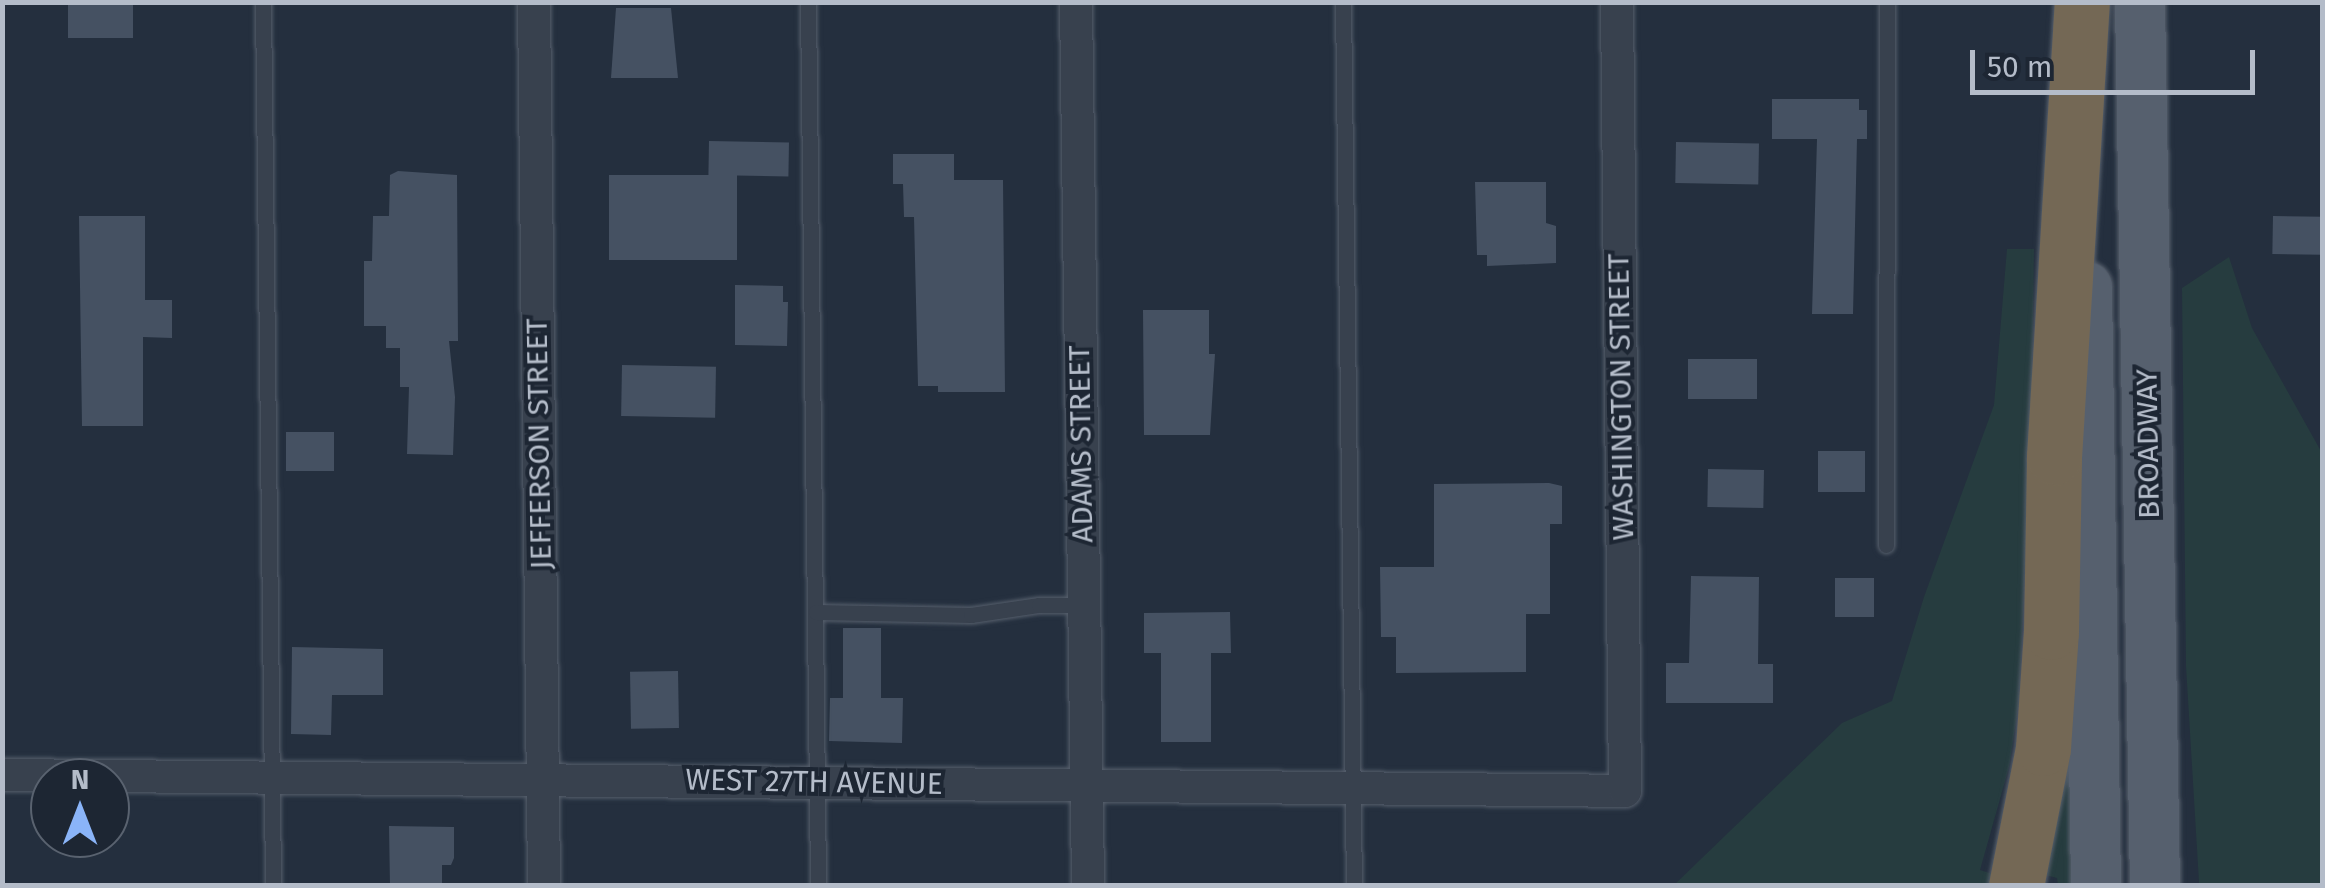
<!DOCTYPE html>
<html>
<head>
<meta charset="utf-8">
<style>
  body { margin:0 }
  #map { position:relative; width:2325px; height:888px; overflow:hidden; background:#242f3e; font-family:"Fira Sans",sans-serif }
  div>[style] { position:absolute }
  .green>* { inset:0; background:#263c3f }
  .building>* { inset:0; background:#455162; transform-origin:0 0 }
  .roads { filter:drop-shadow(0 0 2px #565f6c) drop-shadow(0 0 2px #565f6c) }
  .lane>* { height:15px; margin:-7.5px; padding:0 7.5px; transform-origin:7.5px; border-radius:7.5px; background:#38414e }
  .street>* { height:32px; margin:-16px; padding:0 16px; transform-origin:16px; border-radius:16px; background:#38414e }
  .primary>* { height:50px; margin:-25px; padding:0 25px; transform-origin:25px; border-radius:25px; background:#56606e }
  .highway>* { height:55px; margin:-27.5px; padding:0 27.5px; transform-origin:27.5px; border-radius:27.5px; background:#746855 }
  span { translate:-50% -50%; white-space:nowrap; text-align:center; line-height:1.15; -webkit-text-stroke:8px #1d2633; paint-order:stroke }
  .street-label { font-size:30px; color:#b4bcc9 }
  .frame { position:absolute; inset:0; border:5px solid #b4bcc9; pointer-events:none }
  .north { position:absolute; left:30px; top:758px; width:100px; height:100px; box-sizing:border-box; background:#1d2633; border:2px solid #59626f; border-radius:50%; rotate:0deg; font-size:28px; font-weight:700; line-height:40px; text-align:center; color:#b4bcc9 }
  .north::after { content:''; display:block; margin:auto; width:35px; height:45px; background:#8ab4f8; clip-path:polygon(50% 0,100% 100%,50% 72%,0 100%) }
  .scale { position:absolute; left:1970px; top:50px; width:285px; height:45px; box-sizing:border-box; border:5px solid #b4bcc9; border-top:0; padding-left:12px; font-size:30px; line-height:35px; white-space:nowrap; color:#b4bcc9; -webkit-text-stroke:8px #1d2633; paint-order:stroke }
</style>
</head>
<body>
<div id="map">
  <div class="green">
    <div style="clip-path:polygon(2007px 249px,2034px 249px,2032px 404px,2019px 702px,2009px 767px,1980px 870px,1999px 876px,1996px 885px,1673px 886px,1842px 723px,1892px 701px,1924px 597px,1994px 405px)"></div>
    <div style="clip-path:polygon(2229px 257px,2252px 328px,2322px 453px,2322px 885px,2199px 886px,2199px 882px,2186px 666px,2182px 288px)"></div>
    <div style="clip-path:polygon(2070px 710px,2071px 885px,2058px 885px,2057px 878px,2038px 873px)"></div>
  </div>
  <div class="building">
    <div style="left:68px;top:2px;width:65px;height:36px"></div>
    <div style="clip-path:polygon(616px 8px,671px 8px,678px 78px,611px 78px)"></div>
    <div style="clip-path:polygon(1772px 99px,1859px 99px,1859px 110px,1867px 110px,1867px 139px,1857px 139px,1853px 314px,1812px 314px,1817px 139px,1772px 139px)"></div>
    <div style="left:709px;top:141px;width:80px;height:34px;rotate:1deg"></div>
    <div style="left:1676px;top:142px;width:83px;height:41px;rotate:1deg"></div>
    <div style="clip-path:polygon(893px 154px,954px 154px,954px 180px,1003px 180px,1005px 392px,938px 392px,938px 386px,918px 386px,914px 217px,904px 217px,903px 184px,893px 184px)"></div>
    <div style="clip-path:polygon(398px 171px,457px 175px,458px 341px,449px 341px,455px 397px,453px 455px,407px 454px,409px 387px,400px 387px,400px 348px,386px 348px,386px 326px,364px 326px,364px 261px,372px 261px,373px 216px,389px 216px,390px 175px)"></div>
    <div style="left:609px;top:175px;width:128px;height:85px"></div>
    <div style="clip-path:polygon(1475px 182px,1546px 182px,1546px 223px,1556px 226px,1556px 263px,1487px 266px,1487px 255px,1477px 255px)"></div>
    <div style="clip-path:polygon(79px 216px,145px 216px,145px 300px,172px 300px,172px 338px,143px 337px,143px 426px,82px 426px)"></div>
    <div style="left:2273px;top:216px;width:49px;height:38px;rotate:1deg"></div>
    <div style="clip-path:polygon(735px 285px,783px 286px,783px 302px,788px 302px,787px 346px,735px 345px)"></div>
    <div style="clip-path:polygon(1143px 310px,1209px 310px,1209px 354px,1215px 354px,1210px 435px,1144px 435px)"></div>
    <div style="left:1688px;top:359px;width:69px;height:40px"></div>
    <div style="left:622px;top:365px;width:94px;height:51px;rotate:1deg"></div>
    <div style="left:286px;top:432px;width:48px;height:39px"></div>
    <div style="left:1865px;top:451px;width:41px;height:47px;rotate:90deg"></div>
    <div style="left:1708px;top:469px;width:56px;height:38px;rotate:1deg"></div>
    <div style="clip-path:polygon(1549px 483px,1562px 486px,1562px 524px,1550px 524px,1550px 614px,1526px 614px,1526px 672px,1396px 673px,1396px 637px,1381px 637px,1380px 567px,1434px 567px,1434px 484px)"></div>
    <div style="clip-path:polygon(1691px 576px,1759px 577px,1758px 664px,1773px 664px,1773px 703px,1666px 703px,1666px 663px,1689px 663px)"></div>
    <div style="left:1874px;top:578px;width:39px;height:39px;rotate:90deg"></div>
    <div style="clip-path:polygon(1230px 612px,1231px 653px,1211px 653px,1211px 742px,1161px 742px,1161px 653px,1144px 653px,1144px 613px)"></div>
    <div style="clip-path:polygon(843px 628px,881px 628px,881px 698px,903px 698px,902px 743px,829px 741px,830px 698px,843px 698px)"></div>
    <div style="clip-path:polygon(292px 647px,383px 649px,383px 695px,332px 695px,331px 735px,291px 734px)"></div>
    <div style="left:678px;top:671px;width:57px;height:48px;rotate:89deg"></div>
    <div style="clip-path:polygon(389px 826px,454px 827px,454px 858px,451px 865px,442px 865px,442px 886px,390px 886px)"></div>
  </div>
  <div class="roads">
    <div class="lane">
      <div style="left:263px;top:2px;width:884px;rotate:89.35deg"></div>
      <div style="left:808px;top:2px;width:884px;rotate:89.35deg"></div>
      <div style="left:1343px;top:2px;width:884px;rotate:89.29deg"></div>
      <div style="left:1886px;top:545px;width:543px;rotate:-89.89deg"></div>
      <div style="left:816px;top:612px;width:155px;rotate:1.1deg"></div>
      <div style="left:971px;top:615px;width:69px;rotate:-8.4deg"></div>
      <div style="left:1039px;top:605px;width:43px"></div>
    </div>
    <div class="street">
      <div style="left:534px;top:2px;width:884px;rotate:89.35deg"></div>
      <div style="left:1076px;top:2px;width:884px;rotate:89.22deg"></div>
      <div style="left:2px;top:775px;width:1623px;rotate:0.56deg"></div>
      <div style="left:1625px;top:791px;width:789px;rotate:-90.58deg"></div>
    </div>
    <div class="primary">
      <div style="left:2140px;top:2px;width:884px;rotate:89.03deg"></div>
      <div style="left:2087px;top:287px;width:599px;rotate:89.14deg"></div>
    </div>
    <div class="highway">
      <div style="left:2016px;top:886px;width:141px;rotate:-78.9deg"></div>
      <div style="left:2043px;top:748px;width:116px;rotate:-86.1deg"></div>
      <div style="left:2051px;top:632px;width:175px;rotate:-89deg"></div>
      <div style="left:2054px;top:457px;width:456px;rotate:-86.5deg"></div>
    </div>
  </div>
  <div class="street-label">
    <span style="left:1621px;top:397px;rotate:-91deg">WASHINGTON STREET</span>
    <span style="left:539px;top:444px;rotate:-91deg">JEFFERSON STREET</span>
    <span style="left:1081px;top:444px;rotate:-91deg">ADAMS STREET</span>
    <span style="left:2148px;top:444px;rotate:-91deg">BROADWAY</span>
    <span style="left:814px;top:782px;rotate:1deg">WEST 27TH AVENUE</span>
  </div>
  <div class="frame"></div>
  <div class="north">N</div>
  <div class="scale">50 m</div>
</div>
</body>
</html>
